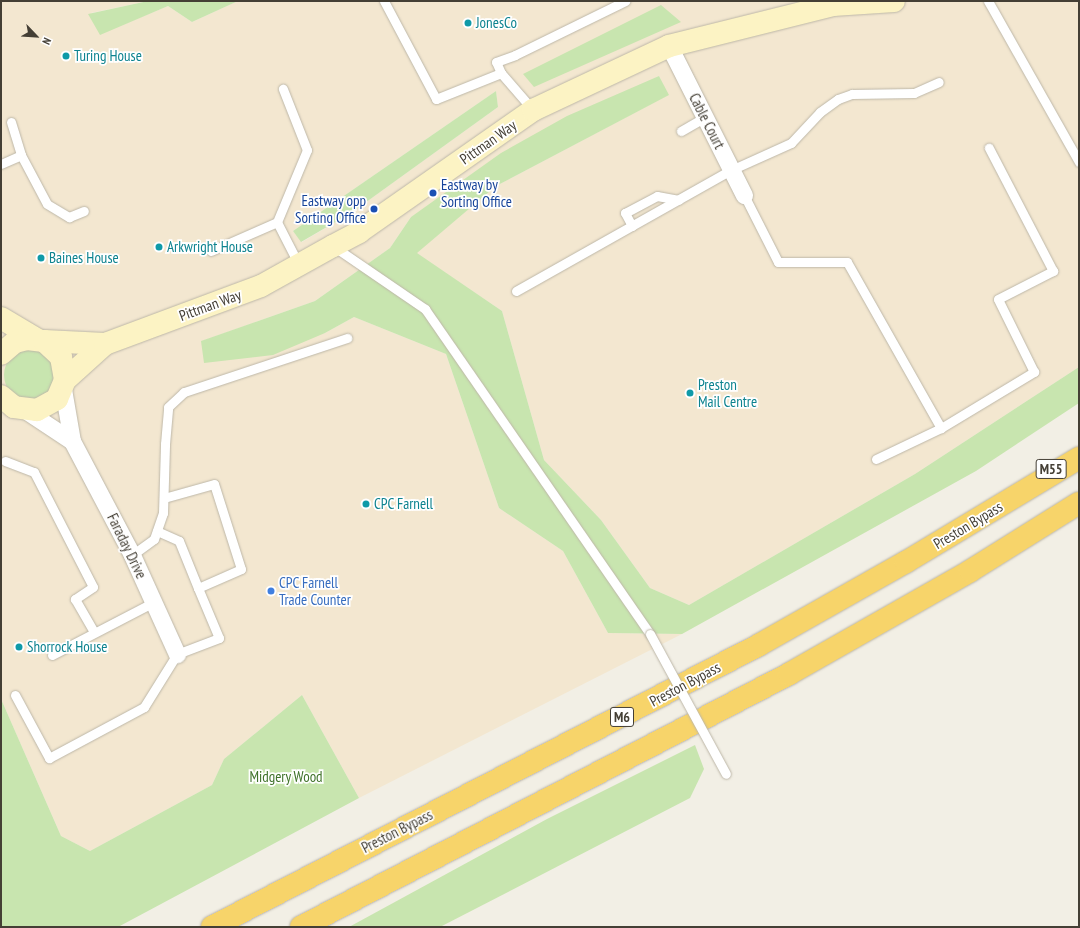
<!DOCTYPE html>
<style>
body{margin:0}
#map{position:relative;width:1080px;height:928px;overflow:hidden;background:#f2efe5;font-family:"PT Sans Narrow",sans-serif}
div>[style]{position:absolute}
.commercial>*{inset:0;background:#f3e7d0}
.green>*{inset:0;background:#c8e5af}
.round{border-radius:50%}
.roads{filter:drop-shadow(0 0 1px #bdb7a8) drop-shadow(0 0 1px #bdb7a8)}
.lane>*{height:9px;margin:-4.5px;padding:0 4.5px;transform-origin:4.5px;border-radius:4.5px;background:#fff}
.street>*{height:17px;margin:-8.5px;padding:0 8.5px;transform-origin:8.5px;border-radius:8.5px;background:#fff}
.secondary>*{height:22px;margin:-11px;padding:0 11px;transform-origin:11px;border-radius:11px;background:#fcf3c4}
.highway>*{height:22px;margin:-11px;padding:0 11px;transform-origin:11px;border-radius:11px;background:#f7d46a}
.bridges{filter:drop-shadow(0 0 1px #bdb7a8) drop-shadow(0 0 1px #bdb7a8)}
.lane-bridge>*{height:9px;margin:-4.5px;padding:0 4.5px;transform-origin:4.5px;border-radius:4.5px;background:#fff}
.dots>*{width:11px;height:11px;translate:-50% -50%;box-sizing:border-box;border:2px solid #fff;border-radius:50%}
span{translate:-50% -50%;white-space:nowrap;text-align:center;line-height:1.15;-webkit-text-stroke:3.5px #fff;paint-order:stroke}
.shield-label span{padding:1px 3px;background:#fff;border:1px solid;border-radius:3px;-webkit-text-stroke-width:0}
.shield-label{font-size:14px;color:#443f35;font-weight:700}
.culture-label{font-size:15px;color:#0d838f}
.left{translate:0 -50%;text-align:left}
.street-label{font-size:15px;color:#443f35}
.transit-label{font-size:15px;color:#164399}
.right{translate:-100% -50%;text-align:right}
.shop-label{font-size:15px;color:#366cbe}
.park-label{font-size:15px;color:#40732b}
.frame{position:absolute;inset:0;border:2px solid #443f35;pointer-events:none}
.north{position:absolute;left:16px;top:16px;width:40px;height:40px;-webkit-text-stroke:3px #fff;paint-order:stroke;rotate:115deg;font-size:11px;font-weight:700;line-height:16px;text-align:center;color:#443f35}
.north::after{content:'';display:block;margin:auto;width:14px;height:18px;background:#443f35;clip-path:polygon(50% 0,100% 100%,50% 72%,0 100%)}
</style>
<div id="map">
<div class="commercial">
<i style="clip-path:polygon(evenodd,1px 1px,148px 1px,91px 13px,105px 32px,168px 6px,192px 22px,238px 1px,1079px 1px,1079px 367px,915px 474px,689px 605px,650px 588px,601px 520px,544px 460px,502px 311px,416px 253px,496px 186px,668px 95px,659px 76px,411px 217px,390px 248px,315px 301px,202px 341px,325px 333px,354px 317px,446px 354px,499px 508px,563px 551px,608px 633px,682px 634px,359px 798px,302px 695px,224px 759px,212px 785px,90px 851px,61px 836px,1px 699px,1px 1px,496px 91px,498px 107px,351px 213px,302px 242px,293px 231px,496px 91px)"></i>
</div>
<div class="green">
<i style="clip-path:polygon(148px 1px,238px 1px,192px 22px,168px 6px,100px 35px,88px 14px)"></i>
<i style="clip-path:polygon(661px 5px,681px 22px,534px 87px,523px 74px)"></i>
<i style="clip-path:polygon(659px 76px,669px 95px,496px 186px,417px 253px,502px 311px,544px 460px,601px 520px,650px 588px,689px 605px,915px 474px,1079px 367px,1079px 403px,976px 471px,682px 634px,608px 633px,563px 551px,499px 508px,446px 354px,354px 317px,325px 333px,273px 355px,204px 363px,201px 341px,315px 301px,390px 248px,411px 217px,501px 153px,567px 116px)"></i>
<i style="clip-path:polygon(496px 91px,498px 107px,351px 213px,301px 242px,293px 231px)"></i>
<i class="round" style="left:4px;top:349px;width:52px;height:52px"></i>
<i style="clip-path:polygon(302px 695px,359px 798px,118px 927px,1px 927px,1px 699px,61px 836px,90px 851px,212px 785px,224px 759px)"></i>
<i style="clip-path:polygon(695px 745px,704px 769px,690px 798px,440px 927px,349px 927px,547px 819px)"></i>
</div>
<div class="roads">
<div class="lane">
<i style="left:384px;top:1px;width:111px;rotate:62deg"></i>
<i style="left:436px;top:99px;width:70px;rotate:-21.8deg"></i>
<i style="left:988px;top:1px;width:185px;rotate:60.5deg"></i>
<i style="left:533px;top:110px;width:49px;rotate:-130.9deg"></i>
<i style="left:501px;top:73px;width:12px;rotate:-114deg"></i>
<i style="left:496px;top:62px;width:20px;rotate:-20deg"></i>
<i style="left:515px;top:55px;width:123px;rotate:-26.1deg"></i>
<i style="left:11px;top:122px;width:34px;rotate:73deg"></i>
<i style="left:681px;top:131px;width:28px;rotate:-30deg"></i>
<i style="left:1px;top:164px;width:22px;rotate:-24deg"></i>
<i style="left:21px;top:155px;width:55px;rotate:62deg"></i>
<i style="left:47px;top:204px;width:26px;rotate:31deg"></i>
<i style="left:69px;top:217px;width:16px;rotate:-22deg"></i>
<i style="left:744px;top:195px;width:75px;rotate:63.1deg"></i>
<i style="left:778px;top:262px;width:69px"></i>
<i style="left:847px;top:262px;width:191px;rotate:60.5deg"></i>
<i style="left:941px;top:428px;width:109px;rotate:-31.1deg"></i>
<i style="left:1034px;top:372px;width:81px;rotate:-116.3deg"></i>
<i style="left:998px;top:299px;width:62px;rotate:-27deg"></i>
<i style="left:1053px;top:271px;width:139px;rotate:-117.5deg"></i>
<i style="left:277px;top:222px;width:78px;rotate:-67.4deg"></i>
<i style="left:307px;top:150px;width:66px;rotate:-111.5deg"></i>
<i style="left:632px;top:226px;width:15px;rotate:-118deg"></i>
<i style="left:625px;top:213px;width:36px;rotate:-28deg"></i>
<i style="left:657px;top:196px;width:22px;rotate:10deg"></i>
<i style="left:333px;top:246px;width:112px;rotate:34.4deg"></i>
<i style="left:425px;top:309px;width:395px;rotate:55.3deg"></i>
<i style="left:211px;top:251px;width:72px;rotate:-23.7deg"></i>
<i style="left:277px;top:222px;width:48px;rotate:62.9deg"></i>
<i style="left:516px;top:291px;width:247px;rotate:-29.4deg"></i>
<i style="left:731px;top:170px;width:66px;rotate:-24.2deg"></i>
<i style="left:791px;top:143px;width:42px;rotate:-46.9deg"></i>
<i style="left:820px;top:112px;width:22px;rotate:-36deg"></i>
<i style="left:838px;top:99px;width:15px;rotate:-20deg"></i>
<i style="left:852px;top:94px;width:62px;rotate:-0.9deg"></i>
<i style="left:914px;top:93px;width:27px;rotate:-24deg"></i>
<i style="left:876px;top:459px;width:72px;rotate:-25.5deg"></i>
<i style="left:5px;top:461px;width:31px;rotate:21deg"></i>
<i style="left:34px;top:472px;width:129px;rotate:62.8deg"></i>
<i style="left:93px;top:587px;width:22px;rotate:146deg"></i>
<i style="left:75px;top:599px;width:38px;rotate:60deg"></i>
<i style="left:157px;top:531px;width:24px;rotate:24deg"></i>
<i style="left:179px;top:541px;width:51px;rotate:68deg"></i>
<i style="left:198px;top:588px;width:47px;rotate:-23.8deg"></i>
<i style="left:241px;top:569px;width:89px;rotate:-107.6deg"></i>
<i style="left:214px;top:484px;width:52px;rotate:164.4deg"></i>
<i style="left:132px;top:555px;width:27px;rotate:-36deg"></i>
<i style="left:154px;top:539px;width:28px;rotate:-71deg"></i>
<i style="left:163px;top:513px;width:69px;rotate:-88.3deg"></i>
<i style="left:165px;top:444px;width:37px;rotate:-85deg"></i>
<i style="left:168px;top:407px;width:22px;rotate:-43deg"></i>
<i style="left:184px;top:392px;width:172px;rotate:-18.3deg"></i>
<i style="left:52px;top:655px;width:115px;rotate:-27.5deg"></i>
<i style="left:15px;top:695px;width:72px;rotate:61.6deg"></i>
<i style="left:49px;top:758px;width:108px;rotate:-28.2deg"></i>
<i style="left:144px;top:707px;width:62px;rotate:-58.1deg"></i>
<i style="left:177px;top:654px;width:45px;rotate:-20.9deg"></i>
<i style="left:219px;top:638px;width:54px;rotate:-112.8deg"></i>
</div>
<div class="street">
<i style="left:669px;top:46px;width:167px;rotate:63.3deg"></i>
<i style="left:63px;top:389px;width:53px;rotate:80.2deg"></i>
<i style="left:72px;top:441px;width:129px;rotate:62.2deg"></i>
<i style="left:132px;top:555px;width:109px;rotate:65.6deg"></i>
<i style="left:25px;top:410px;width:56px;rotate:33.4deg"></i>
</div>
<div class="secondary">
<i style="left:1px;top:318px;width:43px;rotate:30.7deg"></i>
<i style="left:44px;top:341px;width:61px;rotate:2.8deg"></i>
<i style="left:1px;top:354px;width:18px;rotate:-41deg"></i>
<i style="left:15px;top:342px;width:12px;rotate:-14deg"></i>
<i style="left:27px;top:339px;width:17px;rotate:7deg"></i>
<i style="left:44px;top:341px;width:23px;rotate:43deg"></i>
<i style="left:61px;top:357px;width:23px;rotate:80deg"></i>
<i style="left:65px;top:380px;width:21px;rotate:113deg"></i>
<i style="left:57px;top:399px;width:23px;rotate:151deg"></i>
<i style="left:37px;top:410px;width:23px;rotate:-173deg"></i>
<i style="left:14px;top:407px;width:17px;rotate:-140deg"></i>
<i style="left:65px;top:380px;width:54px;rotate:-42deg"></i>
<i style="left:105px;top:344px;width:166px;rotate:-20.4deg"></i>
<i style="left:261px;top:286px;width:82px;rotate:-29.1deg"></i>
<i style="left:333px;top:246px;width:30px;rotate:-28deg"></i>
<i style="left:359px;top:232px;width:213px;rotate:-35deg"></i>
<i style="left:533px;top:110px;width:150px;rotate:-25.2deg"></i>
<i style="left:669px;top:46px;width:169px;rotate:-14deg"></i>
<i style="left:833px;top:5px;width:61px;rotate:-3.8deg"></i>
</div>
<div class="highway">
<i style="left:212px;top:927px;width:615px;rotate:-27.27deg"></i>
<i style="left:759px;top:645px;width:169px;rotate:-29.5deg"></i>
<i style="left:906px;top:562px;width:202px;rotate:-31deg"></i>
<i style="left:301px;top:927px;width:550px;rotate:-27.4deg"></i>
<i style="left:789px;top:674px;width:208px;rotate:-29.6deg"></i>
<i style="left:970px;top:571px;width:128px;rotate:-32deg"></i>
</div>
</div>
<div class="bridges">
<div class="lane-bridge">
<i style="left:650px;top:634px;width:159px;rotate:61.5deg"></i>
</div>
</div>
<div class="dots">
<i style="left:468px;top:23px;background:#0f9aa8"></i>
<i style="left:66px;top:56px;background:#0f9aa8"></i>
<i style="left:433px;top:193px;background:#1a4fb4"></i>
<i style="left:374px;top:209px;background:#1a4fb4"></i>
<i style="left:159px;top:247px;background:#0f9aa8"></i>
<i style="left:41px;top:258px;background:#0f9aa8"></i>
<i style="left:690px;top:393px;background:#0f9aa8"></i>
<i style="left:366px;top:504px;background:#0f9aa8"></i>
<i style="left:271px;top:591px;background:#3f7fe0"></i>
<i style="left:19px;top:647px;background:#0f9aa8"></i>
</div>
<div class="shield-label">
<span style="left:1051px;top:469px">M55</span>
<span style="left:622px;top:717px">M6</span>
</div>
<div class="culture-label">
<span class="left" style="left:476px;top:23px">JonesCo</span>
<span class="left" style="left:74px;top:56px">Turing House</span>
<span class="left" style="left:167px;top:247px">Arkwright House</span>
<span class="left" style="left:49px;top:258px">Baines House</span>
<span class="left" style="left:698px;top:393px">Preston<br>Mail Centre</span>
<span class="left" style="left:374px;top:504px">CPC Farnell</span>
<span class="left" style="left:27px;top:647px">Shorrock House</span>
</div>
<div class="street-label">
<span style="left:707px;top:121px;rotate:63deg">Cable Court</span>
<span style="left:488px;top:142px;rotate:-35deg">Pittman Way</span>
<span style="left:210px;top:305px;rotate:-20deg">Pittman Way</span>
<span style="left:968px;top:525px;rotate:-31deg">Preston Bypass</span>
<span style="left:127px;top:546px;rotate:64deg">Faraday Drive</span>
<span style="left:685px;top:684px;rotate:-28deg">Preston Bypass</span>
<span style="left:397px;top:831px;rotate:-27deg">Preston Bypass</span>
</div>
<div class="transit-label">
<span class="left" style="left:441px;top:193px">Eastway by<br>Sorting Office</span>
<span class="right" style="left:366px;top:209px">Eastway opp<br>Sorting Office</span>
</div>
<div class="shop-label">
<span class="left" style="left:279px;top:591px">CPC Farnell<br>Trade Counter</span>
</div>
<div class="park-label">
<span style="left:286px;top:777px">Midgery Wood</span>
</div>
<div class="frame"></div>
<div class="north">N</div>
</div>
